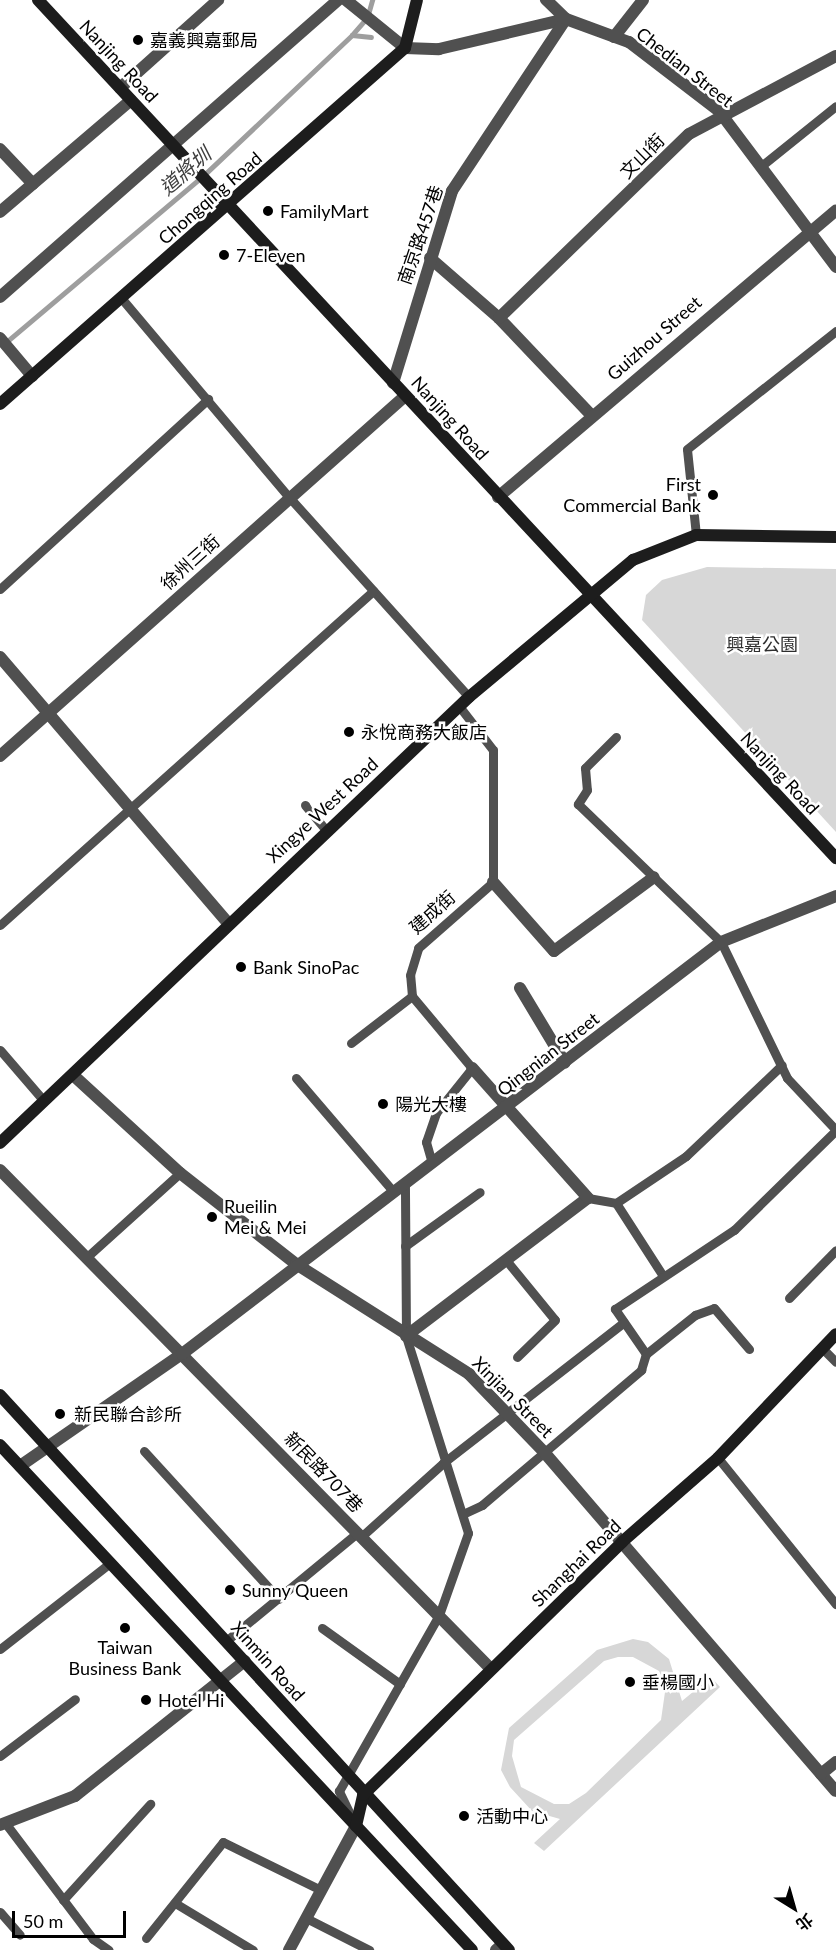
<!DOCTYPE html>
<meta charset="utf-8">
<style>
body{margin:0}
#map{position:relative;width:836px;height:1950px;overflow:hidden;background:#fff;font-family:Lato,"Noto Sans TC",sans-serif}
div>[style]{position:absolute}
.green>*{inset:0;background:#d7d7d7}
.stream>*{height:4.5px;margin:-2.25px;padding:0 2.25px;transform-origin:2.25px;border-radius:2.25px;background:#9e9e9e}
.lane>*{height:9px;margin:-4.5px;padding:0 4.5px;transform-origin:4.5px;border-radius:4.5px;background:#505050}
.street>*{height:12px;margin:-6px;padding:0 6px;transform-origin:6px;border-radius:6px;background:#505050}
.secondary>*{height:12px;margin:-6px;padding:0 6px;transform-origin:6px;border-radius:6px;background:#1d1d1d}
.dots>*{width:16px;height:16px;translate:-50% -50%;box-sizing:border-box;border:3px solid #fff;border-radius:50%}
span{translate:-50% -50%;white-space:nowrap;text-align:center;line-height:1.15;-webkit-text-stroke:5px #fff;paint-order:stroke}
.poi-label{font-size:18px;color:#000}
.left{translate:0 -50%;text-align:left}
.right{translate:-100% -50%;text-align:right}
.street-label{font-size:18px;color:#000}
.park-label{font-size:18px;color:#2e2e2e}
.water-label{font-size:20px;color:#3f3f3f;font-style:italic}
.north{position:absolute;left:764px;top:1878px;width:60px;height:60px;-webkit-text-stroke:4px #fff;paint-order:stroke;rotate:143deg;font-size:16px;font-weight:700;line-height:24px;text-align:center;color:#000}
.north::after{content:'';display:block;margin:auto;width:21px;height:27px;background:#000;clip-path:polygon(50% 0,100% 100%,50% 72%,0 100%)}
.scale{position:absolute;left:12px;top:1911px;width:114px;height:27px;box-sizing:border-box;border:3px solid #000;border-top:0;padding-left:8px;font-size:18px;line-height:21px;white-space:nowrap;color:#000;-webkit-text-stroke:4px #fff;paint-order:stroke}
</style>
<div id="map">
<div class="green">
<i style="clip-path:polygon(707px 567px,836px 569px,836px 832px,642px 620px,646px 595px,662px 580px)"></i>
<i style="clip-path:polygon(evenodd,633px 1639px,648px 1642px,669px 1659px,682px 1701px,711px 1677px,720px 1687px,544px 1851px,534px 1843px,560px 1819px,532px 1811px,510px 1787px,501px 1770px,509px 1728px,597px 1650px,633px 1639px,618px 1657px,633px 1657px,659px 1671px,666px 1685px,661px 1720px,586px 1793px,569px 1804px,554px 1804px,521px 1787px,512px 1756px,514px 1740px,604px 1661px,618px 1657px)"></i>
</div>
<div class="stream">
<i style="left:352px;top:35px;width:19px;rotate:6deg"></i>
<i style="left:4px;top:344px;width:260px;rotate:-40.2deg"></i>
<i style="left:203px;top:176px;width:205px;rotate:-43.4deg"></i>
<i style="left:352px;top:35px;width:23px;rotate:-49deg"></i>
<i style="left:367px;top:18px;width:19px;rotate:-74deg"></i>
</div>
<div class="lane">
<i style="left:760px;top:167px;width:97px;rotate:-38.8deg"></i>
<i style="left:122px;top:299px;width:259px;rotate:49.9deg"></i>
<i style="left:289px;top:497px;width:269px;rotate:48deg"></i>
<i style="left:696px;top:535px;width:86px;rotate:-96deg"></i>
<i style="left:687px;top:449px;width:190px;rotate:-38.4deg"></i>
<i style="left:0;top:589px;width:282px;rotate:-42.4deg"></i>
<i style="left:616px;top:737px;width:44px;rotate:135deg"></i>
<i style="left:585px;top:768px;width:22px;rotate:85deg"></i>
<i style="left:587px;top:790px;width:17px;rotate:123deg"></i>
<i style="left:578px;top:804px;width:199px;rotate:44deg"></i>
<i style="left:721px;top:942px;width:151px;rotate:64.1deg"></i>
<i style="left:787px;top:1078px;width:71px;rotate:46.7deg"></i>
<i style="left:305px;top:805px;width:33px;rotate:50deg"></i>
<i style="left:0;top:925px;width:501px;rotate:-41.84deg"></i>
<i style="left:351px;top:1043px;width:77px;rotate:-37.6deg"></i>
<i style="left:0;top:1050px;width:67px;rotate:49.2deg"></i>
<i style="left:296px;top:1078px;width:149px;rotate:49.4deg"></i>
<i style="left:432px;top:1163px;width:22px;rotate:-106deg"></i>
<i style="left:426px;top:1142px;width:31px;rotate:-71deg"></i>
<i style="left:436px;top:1113px;width:58px;rotate:-51.3deg"></i>
<i style="left:472px;top:1068px;width:94px;rotate:-129.8deg"></i>
<i style="left:412px;top:996px;width:21px;rotate:-95deg"></i>
<i style="left:410px;top:975px;width:28px;rotate:-73deg"></i>
<i style="left:418px;top:948px;width:100px;rotate:-41.3deg"></i>
<i style="left:493px;top:882px;width:132px;rotate:-90deg"></i>
<i style="left:493px;top:750px;width:56px;rotate:-127.7deg"></i>
<i style="left:588px;top:1198px;width:28px;rotate:10deg"></i>
<i style="left:616px;top:1203px;width:87px;rotate:57.2deg"></i>
<i style="left:616px;top:1203px;width:84px;rotate:-33.9deg"></i>
<i style="left:686px;top:1156px;width:132px;rotate:-43.5deg"></i>
<i style="left:405px;top:1246px;width:92px;rotate:-35.8deg"></i>
<i style="left:88px;top:1256px;width:124px;rotate:-42.1deg"></i>
<i style="left:506px;top:1260px;width:77px;rotate:50.8deg"></i>
<i style="left:555px;top:1320px;width:53px;rotate:135.8deg"></i>
<i style="left:789px;top:1298px;width:67px;rotate:-45.6deg"></i>
<i style="left:823px;top:1349px;width:18px;rotate:45deg"></i>
<i style="left:646px;top:1354px;width:55px;rotate:-124.6deg"></i>
<i style="left:615px;top:1309px;width:143px;rotate:-33.6deg"></i>
<i style="left:734px;top:1230px;width:143px;rotate:-44.4deg"></i>
<i style="left:144px;top:1451px;width:200px;rotate:47.6deg"></i>
<i style="left:718px;top:1458px;width:188px;rotate:51.1deg"></i>
<i style="left:465px;top:1513px;width:19px;rotate:-25deg"></i>
<i style="left:482px;top:1505px;width:209px;rotate:-40.3deg"></i>
<i style="left:641px;top:1370px;width:17px;rotate:-73deg"></i>
<i style="left:646px;top:1354px;width:63px;rotate:-38.5deg"></i>
<i style="left:695px;top:1315px;width:20px;rotate:-20deg"></i>
<i style="left:714px;top:1308px;width:54px;rotate:49.5deg"></i>
<i style="left:362px;top:1536px;width:109px;rotate:-42deg"></i>
<i style="left:443px;top:1463px;width:229px;rotate:-37.9deg"></i>
<i style="left:322px;top:1628px;width:96px;rotate:35.7deg"></i>
<i style="left:226px;top:1641px;width:171px;rotate:-39.5deg"></i>
<i style="left:0;top:1649px;width:140px;rotate:-38deg"></i>
<i style="left:0;top:1756px;width:94px;rotate:-37.2deg"></i>
<i style="left:351px;top:1816px;width:28px;rotate:-116deg"></i>
<i style="left:339px;top:1791px;width:202px;rotate:-60.4deg"></i>
<i style="left:439px;top:1615px;width:87px;rotate:-70.5deg"></i>
<i style="left:468px;top:1533px;width:207px;rotate:-107.5deg"></i>
<i style="left:406px;top:1336px;width:154px;rotate:-90.4deg"></i>
<i style="left:6px;top:1824px;width:144px;rotate:52.9deg"></i>
<i style="left:93px;top:1939px;width:19px;rotate:35deg"></i>
<i style="left:63px;top:1900px;width:130px;rotate:-47.8deg"></i>
<i style="left:175px;top:1903px;width:91px;rotate:31.1deg"></i>
<i style="left:0;top:1912px;width:30px;rotate:49deg"></i>
<i style="left:306px;top:1918px;width:71px;rotate:26.9deg"></i>
<i style="left:146px;top:1938px;width:123px;rotate:-51.3deg"></i>
<i style="left:223px;top:1842px;width:109px;rotate:26.1deg"></i>
</div>
<div class="street">
<i style="left:346px;top:0;width:76px;rotate:39.1deg"></i>
<i style="left:405px;top:48px;width:34px;rotate:2deg"></i>
<i style="left:439px;top:49px;width:130px;rotate:-13.3deg"></i>
<i style="left:566px;top:19px;width:67px;rotate:20.1deg"></i>
<i style="left:629px;top:42px;width:113px;rotate:37.5deg"></i>
<i style="left:719px;top:111px;width:195px;rotate:53.1deg"></i>
<i style="left:614px;top:37px;width:47px;rotate:-51.9deg"></i>
<i style="left:120px;top:88px;width:132px;rotate:-41.9deg"></i>
<i style="left:0;top:149px;width:48px;rotate:46.7deg"></i>
<i style="left:0;top:212px;width:172px;rotate:-40.5deg"></i>
<i style="left:430px;top:258px;width:91px;rotate:41deg"></i>
<i style="left:499px;top:318px;width:134px;rotate:46.5deg"></i>
<i style="left:0;top:297px;width:450px;rotate:-41.3deg"></i>
<i style="left:499px;top:318px;width:264px;rotate:-44.1deg"></i>
<i style="left:689px;top:134px;width:166px;rotate:-28deg"></i>
<i style="left:0;top:338px;width:50px;rotate:49.9deg"></i>
<i style="left:393px;top:383px;width:201px;rotate:-72.9deg"></i>
<i style="left:452px;top:191px;width:206px;rotate:-56.5deg"></i>
<i style="left:566px;top:19px;width:28px;rotate:-136deg"></i>
<i style="left:498px;top:497px;width:443px;rotate:-40.3deg"></i>
<i style="left:0;top:657px;width:349px;rotate:49.4deg"></i>
<i style="left:0;top:756px;width:542px;rotate:-41.63deg"></i>
<i style="left:493px;top:882px;width:92px;rotate:48.5deg"></i>
<i style="left:554px;top:951px;width:124px;rotate:-36.5deg"></i>
<i style="left:520px;top:988px;width:87px;rotate:59deg"></i>
<i style="left:73px;top:1075px;width:145px;rotate:42.5deg"></i>
<i style="left:180px;top:1173px;width:147px;rotate:38.1deg"></i>
<i style="left:296px;top:1264px;width:205px;rotate:32.4deg"></i>
<i style="left:469px;top:1374px;width:108px;rotate:46.1deg"></i>
<i style="left:544px;top:1452px;width:447px;rotate:49.3deg"></i>
<i style="left:0;top:1170px;width:700px;rotate:45.46deg"></i>
<i style="left:406px;top:1336px;width:228px;rotate:-37.2deg"></i>
<i style="left:588px;top:1198px;width:174px;rotate:-131.7deg"></i>
<i style="left:20px;top:1466px;width:197px;rotate:-34.7deg"></i>
<i style="left:182px;top:1354px;width:678px;rotate:-37.39deg"></i>
<i style="left:721px;top:942px;width:124px;rotate:-21.8deg"></i>
<i style="left:821px;top:1774px;width:19px;rotate:-39deg"></i>
<i style="left:0;top:1825px;width:80px;rotate:-21.1deg"></i>
<i style="left:75px;top:1796px;width:217px;rotate:-38.5deg"></i>
<i style="left:289px;top:1950px;width:141px;rotate:-61.6deg"></i>
<i style="left:496px;top:1950px;width:9px;rotate:-41deg"></i>
</div>
<div class="secondary">
<i style="left:38px;top:0;width:1172px;rotate:47.08deg"></i>
<i style="left:0;top:404px;width:539px;rotate:-41.32deg"></i>
<i style="left:405px;top:48px;width:49px;rotate:-76deg"></i>
<i style="left:0;top:1143px;width:647px;rotate:-43.56deg"></i>
<i style="left:469px;top:697px;width:214px;rotate:-39.9deg"></i>
<i style="left:633px;top:560px;width:68px;rotate:-21.6deg"></i>
<i style="left:696px;top:535px;width:140px;rotate:0.8deg"></i>
<i style="left:0;top:1395px;width:753px;rotate:47.48deg"></i>
<i style="left:0;top:1445px;width:691px;rotate:46.93deg"></i>
<i style="left:356px;top:1826px;width:32px;rotate:-77deg"></i>
<i style="left:363px;top:1795px;width:362px;rotate:-44.3deg"></i>
<i style="left:622px;top:1542px;width:128px;rotate:-41.2deg"></i>
<i style="left:718px;top:1458px;width:171px;rotate:-46.4deg"></i>
</div>
<div class="dots">
<i style="left:138px;top:40px;background:#000"></i>
<i style="left:268px;top:211px;background:#000"></i>
<i style="left:224px;top:255px;background:#000"></i>
<i style="left:713px;top:495px;background:#000"></i>
<i style="left:349px;top:732px;background:#000"></i>
<i style="left:241px;top:967px;background:#000"></i>
<i style="left:383px;top:1104px;background:#000"></i>
<i style="left:212px;top:1217px;background:#000"></i>
<i style="left:60px;top:1414px;background:#000"></i>
<i style="left:230px;top:1590px;background:#000"></i>
<i style="left:125px;top:1628px;background:#000"></i>
<i style="left:630px;top:1682px;background:#000"></i>
<i style="left:146px;top:1700px;background:#000"></i>
<i style="left:464px;top:1816px;background:#000"></i>
</div>
<div class="poi-label">
<span class="left" style="left:150px;top:40px">嘉義興嘉郵局</span>
<span class="left" style="left:280px;top:211px">FamilyMart</span>
<span class="left" style="left:236px;top:255px">7-Eleven</span>
<span class="right" style="left:701px;top:495px">First<br>Commercial Bank</span>
<span class="left" style="left:361px;top:732px">永悅商務大飯店</span>
<span class="left" style="left:253px;top:967px">Bank SinoPac</span>
<span class="left" style="left:395px;top:1104px">陽光大樓</span>
<span class="left" style="left:224px;top:1217px">Rueilin<br>Mei &amp; Mei</span>
<span class="left" style="left:74px;top:1414px">新民聯合診所</span>
<span class="left" style="left:242px;top:1590px">Sunny Queen</span>
<span style="left:125px;top:1658px">Taiwan<br>Business Bank</span>
<span class="left" style="left:642px;top:1682px">垂楊國小</span>
<span class="left" style="left:158px;top:1700px">Hotel Hi</span>
<span class="left" style="left:476px;top:1816px">活動中心</span>
</div>
<div class="street-label">
<span style="left:119px;top:61px;rotate:47deg">Nanjing Road</span>
<span style="left:685px;top:67px;rotate:38deg">Chedian Street</span>
<span style="left:642px;top:156px;rotate:-45deg">文山街</span>
<span style="left:210px;top:198px;rotate:-41deg">Chongqing Road</span>
<span style="left:420px;top:235px;rotate:-71deg">南京路457巷</span>
<span style="left:654px;top:338px;rotate:-41deg">Guizhou Street</span>
<span style="left:450px;top:418px;rotate:48deg">Nanjing Road</span>
<span style="left:190px;top:562px;rotate:-42deg">徐州三街</span>
<span style="left:780px;top:773px;rotate:47deg">Nanjing Road</span>
<span style="left:322px;top:810px;rotate:-43deg">Xingye West Road</span>
<span style="left:432px;top:912px;rotate:-42deg">建成街</span>
<span style="left:548px;top:1054px;rotate:-38deg">Qingnian Street</span>
<span style="left:513px;top:1397px;rotate:45deg">Xinjian Street</span>
<span style="left:324px;top:1472px;rotate:46deg">新民路707巷</span>
<span style="left:576px;top:1563px;rotate:-44deg">Shanghai Road</span>
<span style="left:268px;top:1661px;rotate:48deg">Xinmin Road</span>
</div>
<div class="park-label">
<span style="left:762px;top:644px">興嘉公園</span>
</div>
<div class="water-label">
<span style="left:185px;top:171px;rotate:-41deg">道將圳</span>
</div>
<div class="north">北</div>
<div class="scale">50 m</div>
</div>
